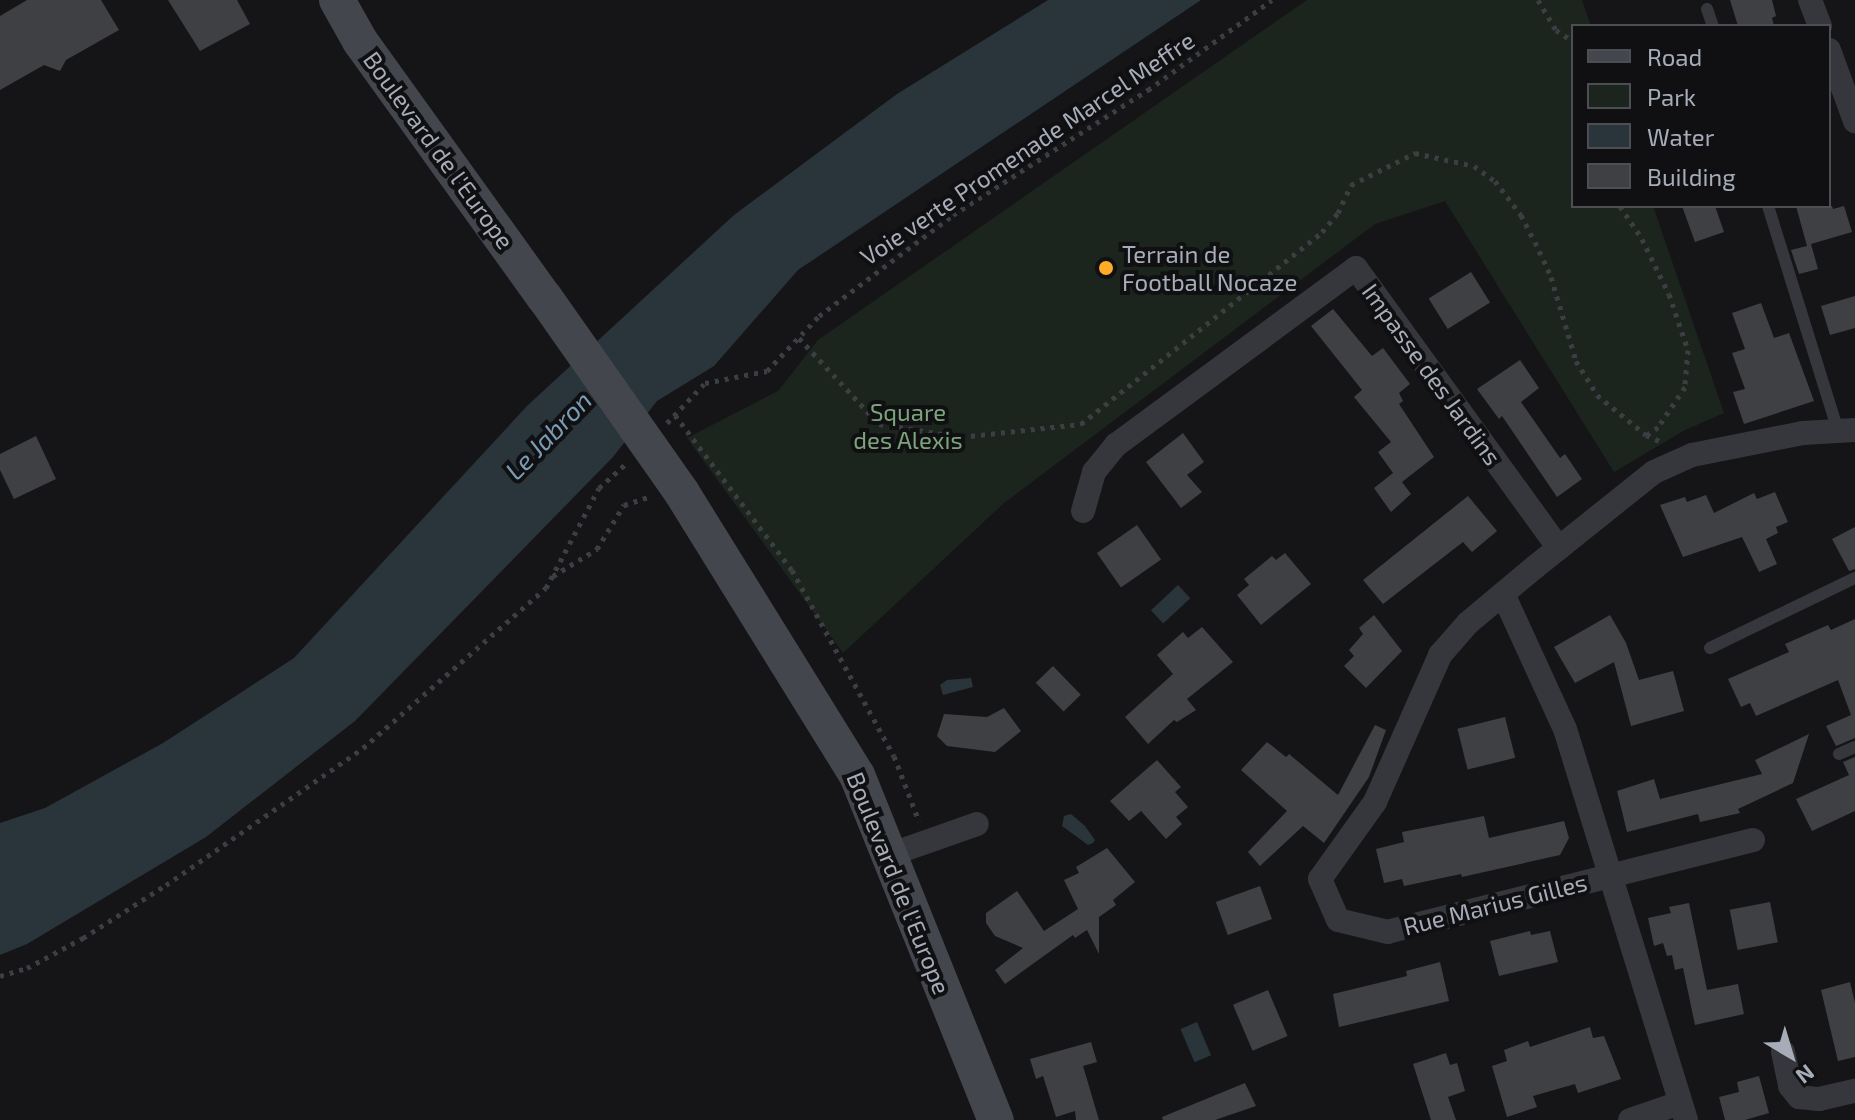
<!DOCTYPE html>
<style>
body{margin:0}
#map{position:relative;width:1855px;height:1120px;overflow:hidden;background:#151517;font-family:"Exo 2",sans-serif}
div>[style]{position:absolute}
.green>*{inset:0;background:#1c251d}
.water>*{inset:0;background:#2a343b;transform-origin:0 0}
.building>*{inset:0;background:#3f4044;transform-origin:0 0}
.path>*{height:5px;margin-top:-2.5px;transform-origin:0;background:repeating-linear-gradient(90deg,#3b3e43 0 4px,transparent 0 10px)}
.service>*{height:12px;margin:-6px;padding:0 6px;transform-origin:6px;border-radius:6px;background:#35373c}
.minor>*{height:24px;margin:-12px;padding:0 12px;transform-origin:12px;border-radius:12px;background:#35373c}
.secondary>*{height:36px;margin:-18px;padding:0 18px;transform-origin:18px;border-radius:18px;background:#43464c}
.secondary-bridge>*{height:36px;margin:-18px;padding:0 18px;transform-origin:18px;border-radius:18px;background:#43464c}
.dots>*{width:22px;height:22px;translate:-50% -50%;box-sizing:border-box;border:4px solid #101012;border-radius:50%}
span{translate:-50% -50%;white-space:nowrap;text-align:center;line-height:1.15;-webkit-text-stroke:8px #101012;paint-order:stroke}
.street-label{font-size:24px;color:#a6acb8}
.poi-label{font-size:24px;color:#a6acb8}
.left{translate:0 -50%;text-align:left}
.park-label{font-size:24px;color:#7ba47c}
.water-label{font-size:26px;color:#7a9cb5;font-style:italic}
.legend{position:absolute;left:1571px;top:24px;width:260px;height:184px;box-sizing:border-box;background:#101012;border:2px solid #4c4e54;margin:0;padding:10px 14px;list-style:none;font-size:24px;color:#a6acb8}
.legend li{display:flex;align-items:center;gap:16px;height:40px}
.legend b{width:40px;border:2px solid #4c4e54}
.north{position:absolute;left:1751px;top:1016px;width:80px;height:80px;-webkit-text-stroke:6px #101012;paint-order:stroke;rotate:142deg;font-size:22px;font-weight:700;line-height:32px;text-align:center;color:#a6acb8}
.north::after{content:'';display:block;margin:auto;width:28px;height:36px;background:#a6acb8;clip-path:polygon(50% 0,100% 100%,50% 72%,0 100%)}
</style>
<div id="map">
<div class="green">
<i style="clip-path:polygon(1307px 0,1582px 0,1591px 26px,1573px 26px,1573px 206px,1653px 206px,1724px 413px,1685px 430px,1614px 472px,1445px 201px,1375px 224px,1004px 503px,843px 653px,687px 438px,778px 391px,818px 340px)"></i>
</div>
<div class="water">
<i style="clip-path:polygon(1048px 0,1201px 0,798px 270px,714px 366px,657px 401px,613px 457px,355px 721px,206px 837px,27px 944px,0 955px,0 823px,45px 808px,163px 743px,294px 658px,527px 406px,734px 215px,897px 94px)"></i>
<i style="left:1178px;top:585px;width:18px;height:37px;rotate:47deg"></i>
<i style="clip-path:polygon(971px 678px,973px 687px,943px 695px,940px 685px,947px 680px)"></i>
<i style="clip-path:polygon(1071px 814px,1085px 826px,1095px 840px,1093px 843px,1088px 845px,1062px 826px,1064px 816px)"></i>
<i style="left:1197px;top:1022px;width:36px;height:18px;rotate:67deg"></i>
</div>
<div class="building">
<i style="clip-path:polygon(27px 0,101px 0,119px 30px,66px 60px,60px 71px,44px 65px,0 90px,0 16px)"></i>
<i style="clip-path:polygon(168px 0,237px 0,250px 24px,200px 51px)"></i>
<i style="clip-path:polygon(1730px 0,1772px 0,1776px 16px,1772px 18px,1774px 26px,1738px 26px)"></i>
<i style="clip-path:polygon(1682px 206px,1715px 206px,1724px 232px,1695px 242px)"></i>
<i style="clip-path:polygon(1796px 206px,1832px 206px,1833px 209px,1844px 206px,1852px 232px,1811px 244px,1818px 269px,1799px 274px,1791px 250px,1807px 246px)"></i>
<i style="left:1471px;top:272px;width:36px;height:50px;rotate:58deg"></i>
<i style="clip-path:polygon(1855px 296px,1855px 328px,1830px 335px,1821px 306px)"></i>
<i style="clip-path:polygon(1761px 303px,1774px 338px,1789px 333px,1814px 401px,1744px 424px,1733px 392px,1745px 389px,1732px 353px,1745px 349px,1732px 313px)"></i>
<i style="clip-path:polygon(1333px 309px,1372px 356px,1383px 348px,1410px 384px,1399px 393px,1403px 401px,1399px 404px,1434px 457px,1402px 482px,1411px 494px,1391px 512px,1374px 488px,1393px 473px,1378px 452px,1391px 442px,1354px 397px,1362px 390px,1311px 326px)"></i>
<i style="clip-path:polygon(1520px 360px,1539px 388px,1521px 402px,1560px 458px,1565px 454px,1582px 479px,1557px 497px,1502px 416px,1499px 419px,1477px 389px)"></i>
<i style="clip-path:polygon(1183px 433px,1204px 462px,1187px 475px,1202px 492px,1181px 508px,1146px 462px)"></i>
<i style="clip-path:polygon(36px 436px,56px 479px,14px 499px,0 470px,0 454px)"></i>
<i style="clip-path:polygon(1775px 492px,1788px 522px,1776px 527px,1778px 533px,1766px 539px,1777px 564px,1759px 572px,1742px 537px,1683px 557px,1660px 505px,1685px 497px,1687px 502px,1706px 495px,1714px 513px,1754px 493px,1757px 499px)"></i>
<i style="clip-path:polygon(1468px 496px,1497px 531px,1472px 552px,1463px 542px,1383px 604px,1363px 580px)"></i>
<i style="left:1137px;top:525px;width:42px;height:49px;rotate:55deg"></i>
<i style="clip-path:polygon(1855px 527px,1855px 569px,1849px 571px,1832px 539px)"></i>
<i style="clip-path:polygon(1285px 553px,1311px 584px,1261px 625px,1237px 595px,1249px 585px,1244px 579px,1272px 556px,1276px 560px)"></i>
<i style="clip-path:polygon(1374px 615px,1402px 651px,1366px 688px,1344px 666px,1354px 656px,1349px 650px,1363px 634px,1359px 628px)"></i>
<i style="clip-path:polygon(1610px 615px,1626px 643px,1639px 680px,1673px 671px,1684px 711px,1631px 726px,1614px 662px,1575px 683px,1554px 647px)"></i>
<i style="clip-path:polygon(1855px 619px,1855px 738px,1836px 746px,1826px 726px,1851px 715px,1838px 680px,1756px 716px,1750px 703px,1741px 707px,1728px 679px,1789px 652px,1785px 644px,1828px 625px,1831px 630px)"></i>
<i style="clip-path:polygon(1202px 627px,1233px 662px,1187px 699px,1196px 710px,1177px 722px,1174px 720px,1148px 744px,1125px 717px,1173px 674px,1157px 655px,1183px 632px,1188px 638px)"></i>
<i style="left:1053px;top:666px;width:40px;height:24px;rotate:46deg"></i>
<i style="clip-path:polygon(1004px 708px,1021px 731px,995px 752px,947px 746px,937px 736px,944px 714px,987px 717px)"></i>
<i style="left:1505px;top:717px;width:42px;height:49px;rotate:76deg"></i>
<i style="clip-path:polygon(1375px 725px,1386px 730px,1369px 777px,1324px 843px,1303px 826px,1260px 866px,1248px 852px,1287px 811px,1241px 770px,1267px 742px,1286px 757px,1289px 754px,1338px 795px)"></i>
<i style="clip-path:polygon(1809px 734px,1793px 783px,1738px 809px,1740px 813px,1700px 822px,1698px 814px,1627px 832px,1617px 791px,1654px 779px,1660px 799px,1762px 774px,1755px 760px)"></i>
<i style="clip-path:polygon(1855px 757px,1855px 811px,1812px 831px,1796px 799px,1849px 775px,1843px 762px)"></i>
<i style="clip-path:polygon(1157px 760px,1181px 787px,1175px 792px,1188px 807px,1176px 817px,1182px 824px,1166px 839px,1141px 811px,1129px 821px,1110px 801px)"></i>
<i style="clip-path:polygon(1484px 816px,1489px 838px,1564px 821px,1569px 838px,1560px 855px,1462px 877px,1461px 874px,1404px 886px,1402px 879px,1384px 883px,1376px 849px,1404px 842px,1402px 832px)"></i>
<i style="clip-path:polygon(1107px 848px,1135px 882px,1113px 900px,1116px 905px,1099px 917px,1099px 954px,1087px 930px,1075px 938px,1073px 935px,1005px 984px,995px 970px,1023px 948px,995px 936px,986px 923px,986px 913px,1017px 891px,1044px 931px,1078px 909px,1064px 880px,1079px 873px,1076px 867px)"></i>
<i style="left:1260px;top:886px;width:35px;height:47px;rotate:70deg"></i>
<i style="left:1770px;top:902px;width:41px;height:41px;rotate:79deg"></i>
<i style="clip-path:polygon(1689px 903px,1707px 990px,1738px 984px,1744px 1014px,1695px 1025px,1683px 968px,1675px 970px,1672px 955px,1667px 956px,1663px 943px,1654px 946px,1648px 918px,1671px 913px,1669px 907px)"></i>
<i style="clip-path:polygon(1530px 931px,1531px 935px,1550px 931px,1558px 962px,1499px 976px,1490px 941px)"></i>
<i style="clip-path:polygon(1440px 962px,1449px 1001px,1339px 1027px,1333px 994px,1407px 976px,1406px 971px)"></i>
<i style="clip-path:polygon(1850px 982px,1855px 1003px,1855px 1057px,1838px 1061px,1821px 990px)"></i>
<i style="left:1268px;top:990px;width:50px;height:38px;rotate:67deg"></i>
<i style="clip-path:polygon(1590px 1027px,1593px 1038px,1604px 1036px,1621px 1079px,1578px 1093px,1575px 1084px,1533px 1096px,1537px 1107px,1507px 1117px,1492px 1066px,1507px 1061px,1504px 1050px,1528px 1041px,1530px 1047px)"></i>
<i style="clip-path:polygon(1091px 1042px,1097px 1062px,1083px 1066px,1099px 1120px,1076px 1120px,1075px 1111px,1056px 1117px,1043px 1076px,1036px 1079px,1030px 1059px)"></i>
<i style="clip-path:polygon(1446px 1053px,1450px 1065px,1457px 1063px,1465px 1091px,1448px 1097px,1456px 1120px,1431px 1120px,1413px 1064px)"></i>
<i style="clip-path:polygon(1759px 1076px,1769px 1113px,1745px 1120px,1725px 1120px,1719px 1097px,1739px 1092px,1737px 1082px)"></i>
<i style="clip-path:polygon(1245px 1083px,1256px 1106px,1215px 1120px,1163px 1120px,1162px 1117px)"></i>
</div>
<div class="path">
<i style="left:1538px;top:0;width:35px;rotate:59deg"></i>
<i style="left:1556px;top:30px;width:20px;rotate:33deg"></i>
<i style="left:1620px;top:206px;width:40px;rotate:56deg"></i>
<i style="left:1642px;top:239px;width:61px;rotate:63.9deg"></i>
<i style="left:1669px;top:294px;width:59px;rotate:71.3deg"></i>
<i style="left:1688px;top:350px;width:37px;rotate:95deg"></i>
<i style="left:1685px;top:387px;width:48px;rotate:124deg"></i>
<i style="left:1658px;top:427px;width:14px;rotate:144deg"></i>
<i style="left:799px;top:338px;width:117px;rotate:47.1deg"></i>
<i style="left:879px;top:424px;width:83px;rotate:9deg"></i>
<i style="left:961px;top:437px;width:121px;rotate:-6.2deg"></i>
<i style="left:1081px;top:424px;width:308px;rotate:-38.5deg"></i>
<i style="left:1322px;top:232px;width:25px;rotate:-50deg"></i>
<i style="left:1338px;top:213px;width:31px;rotate:-65deg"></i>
<i style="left:1351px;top:185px;width:72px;rotate:-26.6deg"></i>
<i style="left:1415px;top:153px;width:60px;rotate:12.4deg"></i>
<i style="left:1474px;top:166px;width:26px;rotate:36deg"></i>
<i style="left:1495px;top:181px;width:43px;rotate:52.6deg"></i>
<i style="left:1521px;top:215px;width:30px;rotate:63deg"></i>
<i style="left:1535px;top:242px;width:38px;rotate:65deg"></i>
<i style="left:1551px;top:277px;width:88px;rotate:73.4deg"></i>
<i style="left:1576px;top:361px;width:40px;rotate:58deg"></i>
<i style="left:1597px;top:395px;width:63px;rotate:39.2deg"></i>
<i style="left:1646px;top:435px;width:17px;rotate:24deg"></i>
<i style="left:675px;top:415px;width:194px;rotate:53deg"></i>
<i style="left:792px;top:570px;width:212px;rotate:61.3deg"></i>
<i style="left:894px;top:756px;width:70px;rotate:69deg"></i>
<i style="left:667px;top:423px;width:55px;rotate:-46.5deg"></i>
<i style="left:705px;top:383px;width:63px;rotate:-11deg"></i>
<i style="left:767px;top:371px;width:76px;rotate:-46.6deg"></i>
<i style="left:819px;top:316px;width:168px;rotate:-37deg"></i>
<i style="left:953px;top:215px;width:232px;rotate:-32.7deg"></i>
<i style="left:1148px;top:90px;width:153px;rotate:-36deg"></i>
<i style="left:553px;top:576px;width:52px;rotate:-31.5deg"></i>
<i style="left:597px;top:549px;width:52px;rotate:-58.5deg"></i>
<i style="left:624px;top:505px;width:26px;rotate:-18deg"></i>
<i style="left:0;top:976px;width:28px;rotate:-17deg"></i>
<i style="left:27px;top:968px;width:64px;rotate:-28.2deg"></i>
<i style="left:83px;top:938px;width:98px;rotate:-32.6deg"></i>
<i style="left:166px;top:885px;width:240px;rotate:-34.8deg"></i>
<i style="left:363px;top:748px;width:243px;rotate:-41.2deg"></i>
<i style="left:546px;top:588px;width:113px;rotate:-62.1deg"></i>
<i style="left:599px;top:488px;width:36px;rotate:-42deg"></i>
</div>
<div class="service">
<i style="left:1707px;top:9px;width:18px;rotate:71deg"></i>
<i style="left:1768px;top:206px;width:236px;rotate:72.7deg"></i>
<i style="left:1710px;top:648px;width:161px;rotate:-25.8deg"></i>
<i style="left:1839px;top:754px;width:17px;rotate:-24deg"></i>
</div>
<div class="minor">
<i style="left:1810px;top:0;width:28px;rotate:69deg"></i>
<i style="left:1829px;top:50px;width:76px;rotate:69.9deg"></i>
<i style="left:1083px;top:511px;width:41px;rotate:-74.2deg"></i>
<i style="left:1094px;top:472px;width:35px;rotate:-51deg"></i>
<i style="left:1116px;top:445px;width:298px;rotate:-36.4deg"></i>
<i style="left:1356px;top:268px;width:346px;rotate:54.1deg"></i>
<i style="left:1504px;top:596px;width:146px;rotate:65.4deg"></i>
<i style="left:1565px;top:729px;width:409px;rotate:72.8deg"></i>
<i style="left:1753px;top:840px;width:376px;rotate:165.9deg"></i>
<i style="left:1388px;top:932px;width:51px;rotate:-166.5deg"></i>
<i style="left:1338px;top:920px;width:45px;rotate:-113.7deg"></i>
<i style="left:1320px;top:879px;width:95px;rotate:-54.5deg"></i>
<i style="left:1375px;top:802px;width:161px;rotate:-66.1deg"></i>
<i style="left:1440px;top:655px;width:43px;rotate:-48.8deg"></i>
<i style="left:1468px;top:623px;width:87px;rotate:-39.9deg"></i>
<i style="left:1535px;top:567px;width:152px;rotate:-38.6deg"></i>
<i style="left:1654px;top:472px;width:42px;rotate:-24.1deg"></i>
<i style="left:1692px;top:455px;width:113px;rotate:-11.2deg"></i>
<i style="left:1803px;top:433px;width:52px;rotate:-3.3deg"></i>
<i style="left:889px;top:855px;width:93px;rotate:-19.4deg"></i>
<i style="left:1783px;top:1052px;width:35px;rotate:78deg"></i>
<i style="left:1790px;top:1086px;width:14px;rotate:51deg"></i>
<i style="left:1799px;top:1097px;width:20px;rotate:6deg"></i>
<i style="left:1819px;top:1099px;width:37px;rotate:-13deg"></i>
<i style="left:1630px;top:1120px;width:53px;rotate:-18.8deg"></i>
</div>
<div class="secondary">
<i style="left:337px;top:0;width:47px;rotate:60.7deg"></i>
<i style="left:360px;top:41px;width:317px;rotate:54.3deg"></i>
<i style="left:682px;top:493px;width:332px;rotate:58.2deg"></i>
<i style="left:857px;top:775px;width:372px;rotate:68.1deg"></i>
</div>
<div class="secondary-bridge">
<i style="left:545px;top:298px;width:238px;rotate:54.9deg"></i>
</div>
<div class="dots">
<i style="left:1106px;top:268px;background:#fcac27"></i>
</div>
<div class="street-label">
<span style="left:1027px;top:148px;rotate:-34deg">Voie verte Promenade Marcel Meffre</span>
<span style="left:439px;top:150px;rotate:54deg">Boulevard de l'Europe</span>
<span style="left:1432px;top:374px;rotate:54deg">Impasse des Jardins</span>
<span style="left:899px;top:883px;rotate:68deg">Boulevard de l'Europe</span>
<span style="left:1495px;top:904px;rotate:-14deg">Rue Marius Gilles</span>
</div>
<div class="poi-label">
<span class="left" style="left:1122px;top:268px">Terrain de<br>Football Nocaze</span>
</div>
<div class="park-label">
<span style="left:908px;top:426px">Square<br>des Alexis</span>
</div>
<div class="water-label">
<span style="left:548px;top:435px;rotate:-46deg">Le Jabron</span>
</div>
<ul class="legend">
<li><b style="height:10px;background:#43464c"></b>Road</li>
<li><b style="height:22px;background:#1c251d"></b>Park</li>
<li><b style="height:22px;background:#2a343b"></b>Water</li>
<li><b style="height:22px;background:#3f4044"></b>Building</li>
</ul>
<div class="north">N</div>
</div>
